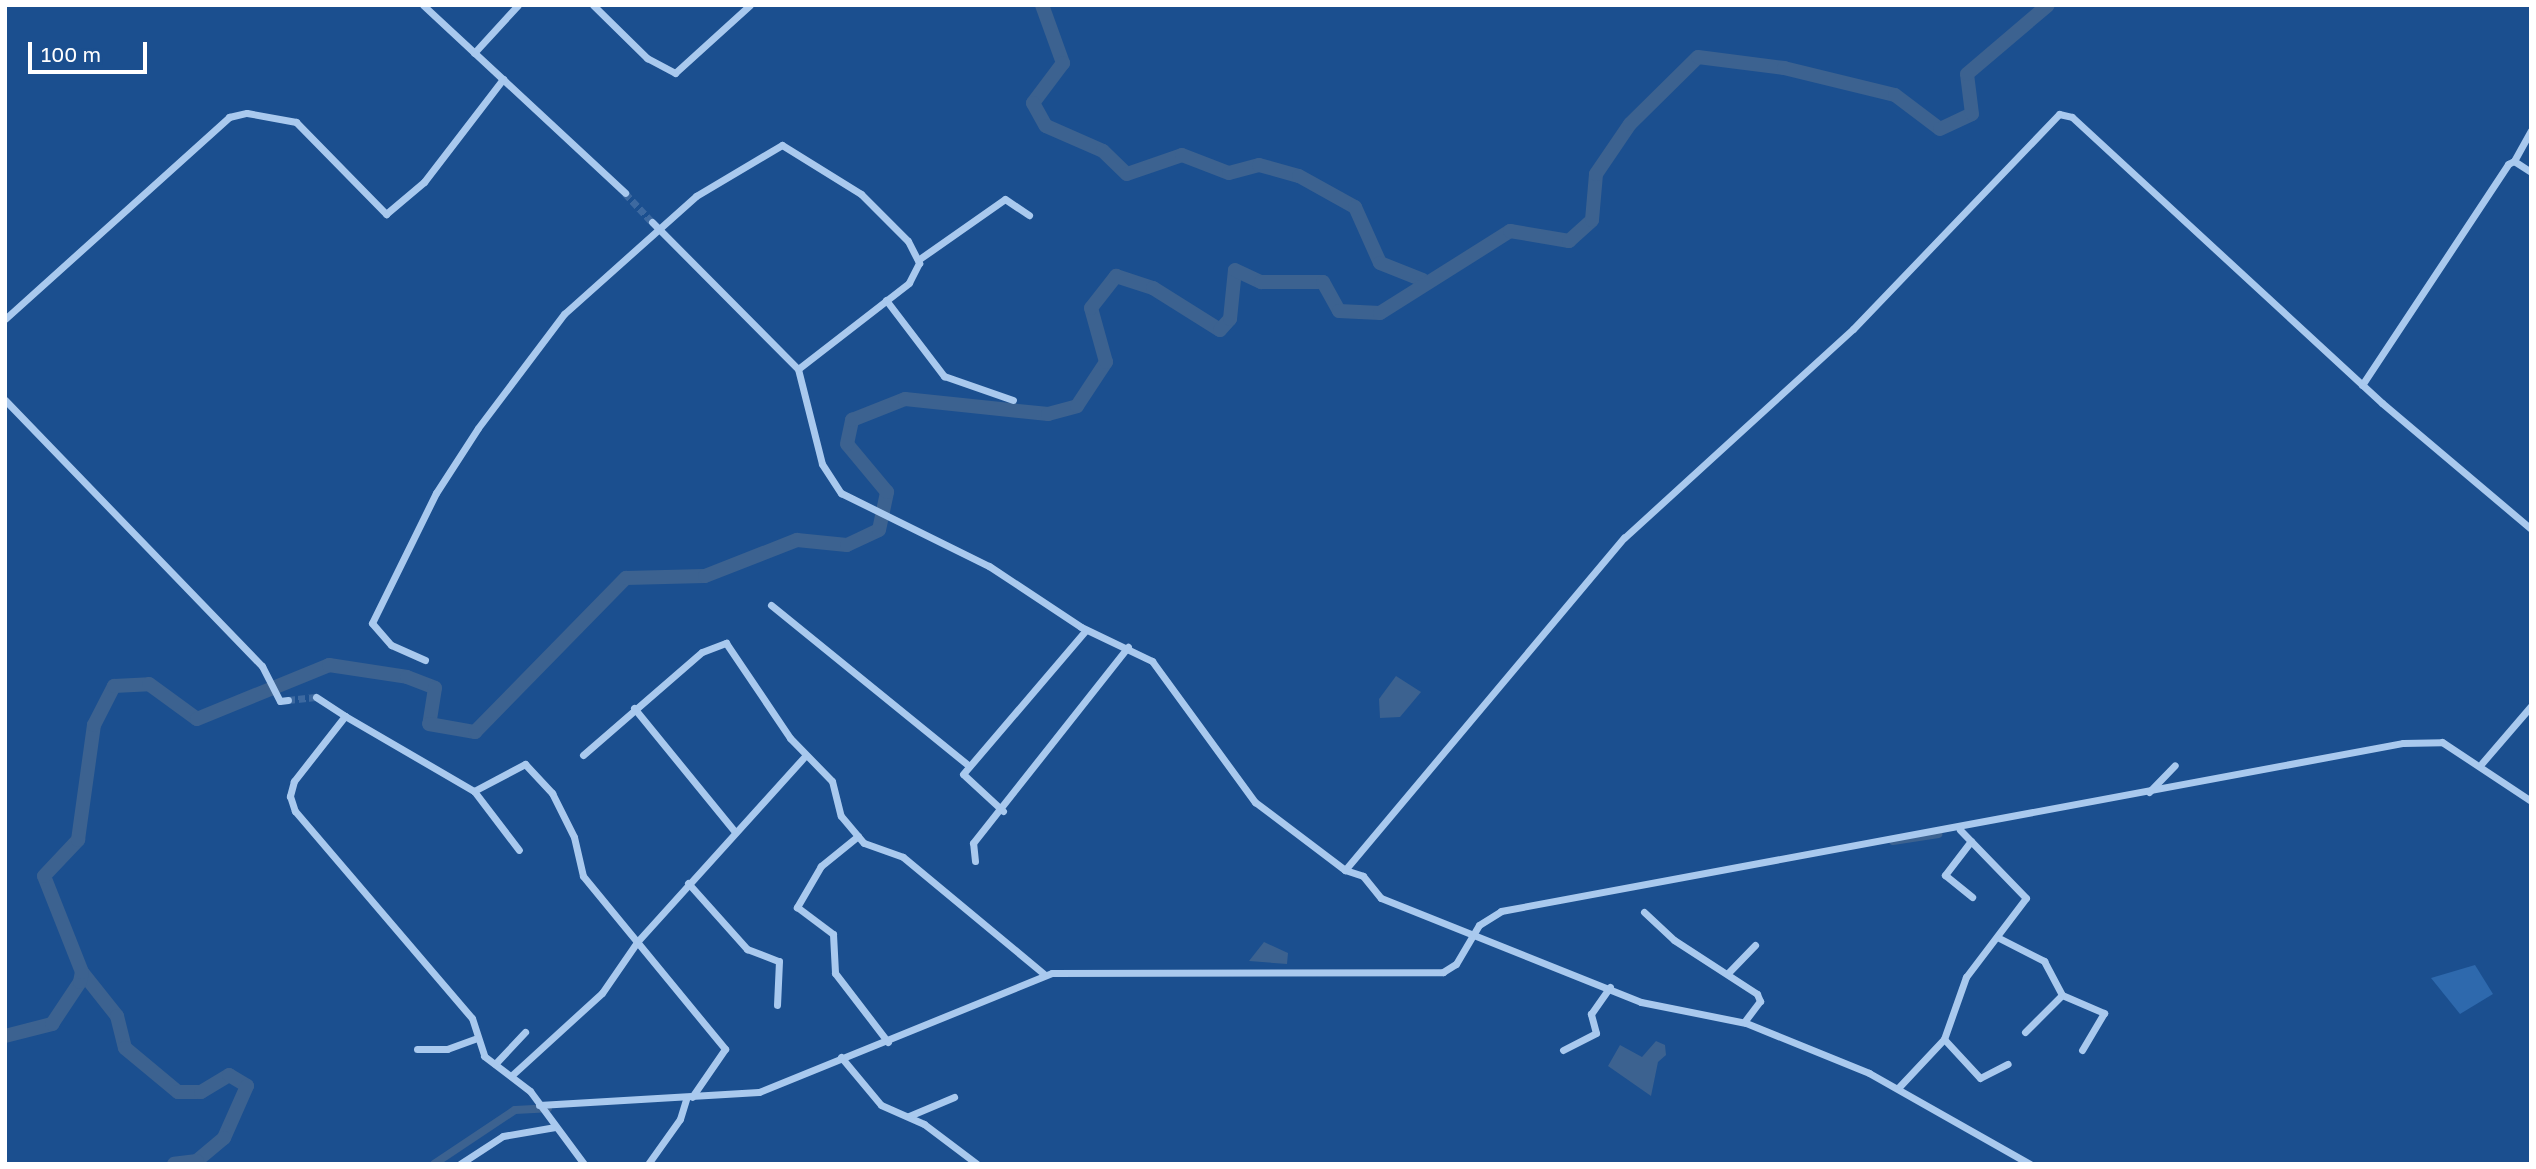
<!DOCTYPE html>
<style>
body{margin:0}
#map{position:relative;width:2536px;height:1169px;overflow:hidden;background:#1b4f8f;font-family:"Golos Text",sans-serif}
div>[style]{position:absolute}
.green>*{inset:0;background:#2e69ad}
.water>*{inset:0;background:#3c6290}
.canal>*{height:8px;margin:-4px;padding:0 4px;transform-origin:4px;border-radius:4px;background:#3c6290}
.river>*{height:14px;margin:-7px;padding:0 7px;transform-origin:7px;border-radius:7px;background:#3c6290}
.street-tunnel>*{height:7px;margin-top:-3.5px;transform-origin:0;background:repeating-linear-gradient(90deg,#3d69a0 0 7px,transparent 0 10.5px)}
.street>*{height:7px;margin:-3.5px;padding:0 3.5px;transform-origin:3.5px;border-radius:3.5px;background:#a9c9ee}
span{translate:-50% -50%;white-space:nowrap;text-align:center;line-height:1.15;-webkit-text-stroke:7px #1b4f8f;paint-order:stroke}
.frame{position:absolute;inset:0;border:7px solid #fff;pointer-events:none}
.scale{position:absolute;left:28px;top:42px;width:119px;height:32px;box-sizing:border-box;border:4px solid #fff;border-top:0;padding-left:9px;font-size:21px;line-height:24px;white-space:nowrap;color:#fff;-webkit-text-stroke:5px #1b4f8f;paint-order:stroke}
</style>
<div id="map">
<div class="green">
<i style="clip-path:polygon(2475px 965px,2493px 994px,2460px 1014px,2431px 978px)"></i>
</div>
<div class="water">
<i style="clip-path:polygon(1396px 676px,1421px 692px,1400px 717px,1380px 718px,1379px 699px)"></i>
<i style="clip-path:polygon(1264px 942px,1288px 953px,1287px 964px,1249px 961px)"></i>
<i style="clip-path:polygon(1656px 1041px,1665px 1045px,1666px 1055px,1658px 1062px,1651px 1096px,1608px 1066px,1620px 1045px,1642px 1057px)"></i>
</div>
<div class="canal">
<i style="left:1893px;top:841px;width:46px;rotate:-8.8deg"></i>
<i style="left:434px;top:1164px;width:97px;rotate:-33.7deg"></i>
<i style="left:515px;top:1110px;width:33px;rotate:-3deg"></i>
</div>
<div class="river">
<i style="left:1042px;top:5px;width:62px;rotate:70.1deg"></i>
<i style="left:1063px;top:63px;width:50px;rotate:126.9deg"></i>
<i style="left:1033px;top:103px;width:26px;rotate:61deg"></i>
<i style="left:1046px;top:126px;width:62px;rotate:23.7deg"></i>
<i style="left:1103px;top:151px;width:33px;rotate:44deg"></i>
<i style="left:1127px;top:174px;width:58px;rotate:-19.1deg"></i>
<i style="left:1182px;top:155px;width:50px;rotate:21deg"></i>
<i style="left:1229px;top:173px;width:31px;rotate:-15deg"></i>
<i style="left:1259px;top:165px;width:41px;rotate:15.4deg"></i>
<i style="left:1299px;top:176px;width:64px;rotate:29deg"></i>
<i style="left:1355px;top:207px;width:61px;rotate:65.9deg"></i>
<i style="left:1380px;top:263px;width:46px;rotate:21.6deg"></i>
<i style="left:82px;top:972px;width:56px;rotate:51.5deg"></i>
<i style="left:117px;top:1016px;width:33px;rotate:76deg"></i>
<i style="left:125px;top:1048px;width:69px;rotate:39.7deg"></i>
<i style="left:178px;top:1092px;width:23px"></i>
<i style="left:201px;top:1092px;width:33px;rotate:-31deg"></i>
<i style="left:229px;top:1075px;width:21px;rotate:31deg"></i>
<i style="left:247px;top:1086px;width:57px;rotate:113.9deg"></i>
<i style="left:224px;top:1138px;width:35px;rotate:140deg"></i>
<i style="left:197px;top:1161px;width:23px;rotate:173deg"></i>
<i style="left:5px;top:1036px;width:49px;rotate:-14.3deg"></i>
<i style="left:52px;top:1024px;width:50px;rotate:-56.3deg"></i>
<i style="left:80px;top:982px;width:10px;rotate:-79deg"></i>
<i style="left:82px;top:972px;width:103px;rotate:-111.6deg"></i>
<i style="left:44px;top:876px;width:50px;rotate:-46.6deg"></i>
<i style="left:78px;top:840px;width:116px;rotate:-82.1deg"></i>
<i style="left:94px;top:725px;width:44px;rotate:-62.9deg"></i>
<i style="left:114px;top:686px;width:35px;rotate:-3deg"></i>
<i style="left:149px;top:684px;width:59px;rotate:36.1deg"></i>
<i style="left:197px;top:719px;width:143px;rotate:-22.2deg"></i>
<i style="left:329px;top:665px;width:79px;rotate:8.7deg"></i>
<i style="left:407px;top:677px;width:30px;rotate:21deg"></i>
<i style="left:435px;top:688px;width:36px;rotate:99deg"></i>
<i style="left:429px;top:724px;width:47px;rotate:9.9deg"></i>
<i style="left:475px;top:732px;width:216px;rotate:-45.6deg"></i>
<i style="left:626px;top:578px;width:79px;rotate:-1.5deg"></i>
<i style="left:705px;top:576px;width:99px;rotate:-21.4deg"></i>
<i style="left:797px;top:540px;width:50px;rotate:5.7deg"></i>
<i style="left:847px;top:545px;width:35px;rotate:-25deg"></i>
<i style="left:879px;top:530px;width:39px;rotate:-78deg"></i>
<i style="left:887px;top:492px;width:62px;rotate:-129.8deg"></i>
<i style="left:847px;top:444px;width:25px;rotate:-78deg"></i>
<i style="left:852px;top:420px;width:57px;rotate:-21.6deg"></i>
<i style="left:905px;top:399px;width:144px;rotate:6deg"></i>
<i style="left:1048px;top:414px;width:30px;rotate:-15deg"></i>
<i style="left:1077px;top:406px;width:53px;rotate:-56.6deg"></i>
<i style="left:1106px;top:362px;width:56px;rotate:-105.5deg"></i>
<i style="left:1091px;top:308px;width:41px;rotate:-52deg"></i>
<i style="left:1116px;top:276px;width:39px;rotate:18deg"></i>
<i style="left:1153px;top:288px;width:79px;rotate:32.1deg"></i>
<i style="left:1220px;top:330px;width:15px;rotate:-48deg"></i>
<i style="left:1230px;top:319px;width:49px;rotate:-84.2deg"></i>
<i style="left:1235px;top:270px;width:29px;rotate:25deg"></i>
<i style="left:1261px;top:282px;width:62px"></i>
<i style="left:1323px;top:282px;width:33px;rotate:61deg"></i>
<i style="left:1339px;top:311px;width:41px;rotate:2.8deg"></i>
<i style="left:1380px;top:313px;width:154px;rotate:-32.2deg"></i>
<i style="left:1510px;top:231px;width:60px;rotate:9.6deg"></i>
<i style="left:1569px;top:241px;width:31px;rotate:-42deg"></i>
<i style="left:1592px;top:220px;width:46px;rotate:-85deg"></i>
<i style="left:1596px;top:174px;width:60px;rotate:-55.8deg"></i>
<i style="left:1630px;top:124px;width:95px;rotate:-44.6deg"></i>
<i style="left:1698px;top:57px;width:87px;rotate:7.3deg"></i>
<i style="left:1784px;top:68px;width:114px;rotate:13.7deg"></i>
<i style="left:1895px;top:95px;width:56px;rotate:37.1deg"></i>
<i style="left:1940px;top:129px;width:35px;rotate:-25deg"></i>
<i style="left:1972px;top:114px;width:40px;rotate:-97.1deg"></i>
<i style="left:1967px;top:74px;width:106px;rotate:-40.4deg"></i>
</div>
<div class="street-tunnel">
<i style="left:625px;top:193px;width:40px;rotate:47deg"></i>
<i style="left:288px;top:700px;width:28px;rotate:-6deg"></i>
</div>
<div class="street">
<i style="left:423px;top:5px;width:276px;rotate:42.9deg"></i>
<i style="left:593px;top:5px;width:76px;rotate:44.5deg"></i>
<i style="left:647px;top:58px;width:32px;rotate:28deg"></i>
<i style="left:675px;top:73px;width:101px;rotate:-42.2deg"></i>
<i style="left:474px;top:53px;width:65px;rotate:-47.5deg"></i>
<i style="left:2514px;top:161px;width:35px;rotate:-61deg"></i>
<i style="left:652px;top:222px;width:207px;rotate:45.2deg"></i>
<i style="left:798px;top:369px;width:98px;rotate:75.8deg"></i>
<i style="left:822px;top:464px;width:35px;rotate:57deg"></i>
<i style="left:841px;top:493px;width:165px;rotate:26.3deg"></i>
<i style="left:989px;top:566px;width:110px;rotate:33.5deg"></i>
<i style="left:1081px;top:627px;width:79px;rotate:25.6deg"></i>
<i style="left:1152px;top:661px;width:175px;rotate:53.9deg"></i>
<i style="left:1255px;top:802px;width:113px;rotate:37.1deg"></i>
<i style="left:1345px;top:870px;width:19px;rotate:18deg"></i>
<i style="left:1363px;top:876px;width:28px;rotate:51deg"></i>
<i style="left:1381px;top:898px;width:280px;rotate:21.8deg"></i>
<i style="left:1641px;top:1002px;width:107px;rotate:11.3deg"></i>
<i style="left:1746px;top:1023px;width:133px;rotate:22.1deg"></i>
<i style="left:1869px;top:1073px;width:185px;rotate:29.5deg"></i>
<i style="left:918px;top:260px;width:106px;rotate:-35deg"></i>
<i style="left:1005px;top:199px;width:29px;rotate:34deg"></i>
<i style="left:886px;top:300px;width:96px;rotate:52.7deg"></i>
<i style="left:944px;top:376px;width:73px;rotate:19.2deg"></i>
<i style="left:5px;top:319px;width:302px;rotate:-42deg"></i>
<i style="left:229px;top:117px;width:18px;rotate:-13deg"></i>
<i style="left:247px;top:113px;width:50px;rotate:10.4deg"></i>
<i style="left:296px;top:122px;width:129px;rotate:45.6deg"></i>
<i style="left:386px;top:214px;width:50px;rotate:-40.1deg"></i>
<i style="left:424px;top:182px;width:130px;rotate:-52.5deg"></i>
<i style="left:2362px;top:385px;width:265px;rotate:-56.5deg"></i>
<i style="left:2508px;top:164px;width:7px;rotate:-27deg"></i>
<i style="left:2514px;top:161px;width:20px;rotate:33deg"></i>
<i style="left:5px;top:400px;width:370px;rotate:46deg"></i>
<i style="left:262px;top:666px;width:39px;rotate:63deg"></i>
<i style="left:280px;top:701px;width:8px;rotate:-7deg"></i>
<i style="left:771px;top:605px;width:255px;rotate:39.1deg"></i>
<i style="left:425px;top:660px;width:37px;rotate:-156deg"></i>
<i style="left:391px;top:645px;width:29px;rotate:-131deg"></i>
<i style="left:372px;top:623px;width:145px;rotate:-63.8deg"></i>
<i style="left:436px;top:493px;width:77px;rotate:-57.1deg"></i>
<i style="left:478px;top:428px;width:143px;rotate:-53deg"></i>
<i style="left:564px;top:314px;width:177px;rotate:-41.8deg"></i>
<i style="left:696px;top:196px;width:100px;rotate:-30.7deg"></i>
<i style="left:782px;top:145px;width:93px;rotate:31.8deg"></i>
<i style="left:861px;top:194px;width:66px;rotate:45deg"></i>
<i style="left:908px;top:241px;width:25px;rotate:63deg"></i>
<i style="left:919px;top:263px;width:22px;rotate:117deg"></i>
<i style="left:909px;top:283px;width:140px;rotate:142.2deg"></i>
<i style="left:316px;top:697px;width:35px;rotate:33deg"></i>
<i style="left:345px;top:716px;width:83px;rotate:128.1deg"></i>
<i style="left:294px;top:781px;width:16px;rotate:105deg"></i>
<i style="left:290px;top:796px;width:16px;rotate:72deg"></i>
<i style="left:295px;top:811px;width:272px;rotate:49.5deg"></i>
<i style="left:472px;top:1018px;width:40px;rotate:72deg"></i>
<i style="left:484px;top:1056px;width:58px;rotate:37.3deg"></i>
<i style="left:530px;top:1091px;width:91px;rotate:53.5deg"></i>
<i style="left:634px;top:708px;width:160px;rotate:50.8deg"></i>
<i style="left:345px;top:716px;width:149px;rotate:30.2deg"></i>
<i style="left:474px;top:791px;width:74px;rotate:52.7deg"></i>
<i style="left:583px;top:755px;width:157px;rotate:-40.9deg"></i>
<i style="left:702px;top:652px;width:26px;rotate:-21deg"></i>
<i style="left:726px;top:643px;width:115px;rotate:56deg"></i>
<i style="left:790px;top:738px;width:60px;rotate:45.7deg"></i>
<i style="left:832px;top:781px;width:36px;rotate:76deg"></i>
<i style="left:841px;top:816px;width:35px;rotate:50deg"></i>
<i style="left:864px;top:843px;width:41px;rotate:19.7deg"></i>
<i style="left:903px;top:857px;width:183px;rotate:39.7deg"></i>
<i style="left:2482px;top:763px;width:75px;rotate:-49.3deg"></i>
<i style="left:474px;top:791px;width:58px;rotate:-27.9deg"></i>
<i style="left:525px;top:764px;width:40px;rotate:47deg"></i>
<i style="left:552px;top:793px;width:49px;rotate:63.4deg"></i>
<i style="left:574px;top:837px;width:40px;rotate:77deg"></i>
<i style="left:583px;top:876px;width:224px;rotate:50.6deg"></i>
<i style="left:725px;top:1049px;width:58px;rotate:124.5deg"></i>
<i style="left:2149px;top:792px;width:37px;rotate:-46deg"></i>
<i style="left:1003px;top:811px;width:54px;rotate:-137.2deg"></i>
<i style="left:963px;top:774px;width:189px;rotate:-49.5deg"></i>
<i style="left:858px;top:836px;width:48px;rotate:141deg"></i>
<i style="left:821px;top:866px;width:48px;rotate:120.3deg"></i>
<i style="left:797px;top:907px;width:45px;rotate:36.9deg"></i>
<i style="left:833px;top:934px;width:39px;rotate:87deg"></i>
<i style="left:835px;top:973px;width:87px;rotate:52.5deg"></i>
<i style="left:1971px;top:841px;width:43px;rotate:127.4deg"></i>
<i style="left:1945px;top:875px;width:35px;rotate:39deg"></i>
<i style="left:975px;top:861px;width:18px;rotate:-96deg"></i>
<i style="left:973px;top:843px;width:250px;rotate:-51.7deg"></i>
<i style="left:1345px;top:870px;width:434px;rotate:-50deg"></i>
<i style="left:1624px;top:538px;width:310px;rotate:-42.4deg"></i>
<i style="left:1853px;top:329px;width:298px;rotate:-46.2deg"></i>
<i style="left:2059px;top:114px;width:13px;rotate:13deg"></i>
<i style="left:2072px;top:117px;width:422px;rotate:42.7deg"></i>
<i style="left:2382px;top:403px;width:195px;rotate:40.2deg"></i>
<i style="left:688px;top:883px;width:89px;rotate:48.2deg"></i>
<i style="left:747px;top:949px;width:34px;rotate:21deg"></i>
<i style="left:779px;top:961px;width:44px;rotate:92.6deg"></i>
<i style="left:1644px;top:912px;width:41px;rotate:43deg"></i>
<i style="left:1674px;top:940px;width:99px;rotate:33deg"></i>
<i style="left:1757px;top:994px;width:8px;rotate:67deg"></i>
<i style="left:1760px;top:1001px;width:26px;rotate:127deg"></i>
<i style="left:1999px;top:938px;width:51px;rotate:27.1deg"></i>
<i style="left:2044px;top:961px;width:38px;rotate:62deg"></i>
<i style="left:2062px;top:995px;width:46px;rotate:23.2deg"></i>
<i style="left:2104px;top:1013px;width:43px;rotate:120.7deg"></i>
<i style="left:1728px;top:973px;width:39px;rotate:-46deg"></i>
<i style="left:2025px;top:1032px;width:52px;rotate:-45deg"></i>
<i style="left:1944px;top:1039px;width:53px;rotate:47.3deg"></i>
<i style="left:1980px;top:1078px;width:31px;rotate:-27deg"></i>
<i style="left:417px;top:1049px;width:30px"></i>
<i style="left:447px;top:1049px;width:30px;rotate:-20deg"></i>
<i style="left:1563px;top:1050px;width:37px;rotate:-27deg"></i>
<i style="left:1596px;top:1033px;width:20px;rotate:-105deg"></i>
<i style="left:1591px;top:1014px;width:33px;rotate:-55deg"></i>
<i style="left:841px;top:1057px;width:62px;rotate:50.2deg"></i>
<i style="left:881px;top:1105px;width:47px;rotate:23.8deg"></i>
<i style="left:924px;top:1124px;width:66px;rotate:37deg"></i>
<i style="left:495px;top:1064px;width:44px;rotate:-46.8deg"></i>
<i style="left:511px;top:1076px;width:123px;rotate:-42.4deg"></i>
<i style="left:602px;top:993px;width:62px;rotate:-55.5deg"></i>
<i style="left:637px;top:942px;width:249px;rotate:-47.9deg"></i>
<i style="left:1899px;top:1087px;width:66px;rotate:-46.8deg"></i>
<i style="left:1944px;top:1039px;width:66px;rotate:-70.5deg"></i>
<i style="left:1966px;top:977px;width:99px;rotate:-52.8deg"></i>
<i style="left:2026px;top:898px;width:95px;rotate:-134.1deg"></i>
<i style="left:539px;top:1105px;width:220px;rotate:-3.4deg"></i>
<i style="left:759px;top:1092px;width:316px;rotate:-22.1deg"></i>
<i style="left:1052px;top:973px;width:391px;rotate:-0.1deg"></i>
<i style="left:1443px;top:972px;width:15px;rotate:-32deg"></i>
<i style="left:1456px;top:964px;width:45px;rotate:-59.5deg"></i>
<i style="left:1479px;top:925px;width:26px;rotate:-32deg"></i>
<i style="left:1501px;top:911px;width:918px;rotate:-10.55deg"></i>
<i style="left:2403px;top:743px;width:39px;rotate:-1deg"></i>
<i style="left:2442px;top:742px;width:107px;rotate:33.5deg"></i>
<i style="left:909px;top:1116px;width:49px;rotate:-22.9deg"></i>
<i style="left:460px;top:1164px;width:51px;rotate:-33.1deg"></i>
<i style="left:503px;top:1136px;width:53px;rotate:-9.8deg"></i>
<i style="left:648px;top:1164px;width:55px;rotate:-54.6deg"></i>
<i style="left:680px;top:1119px;width:21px;rotate:-73deg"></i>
</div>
<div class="frame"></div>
<div class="scale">100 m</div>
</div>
